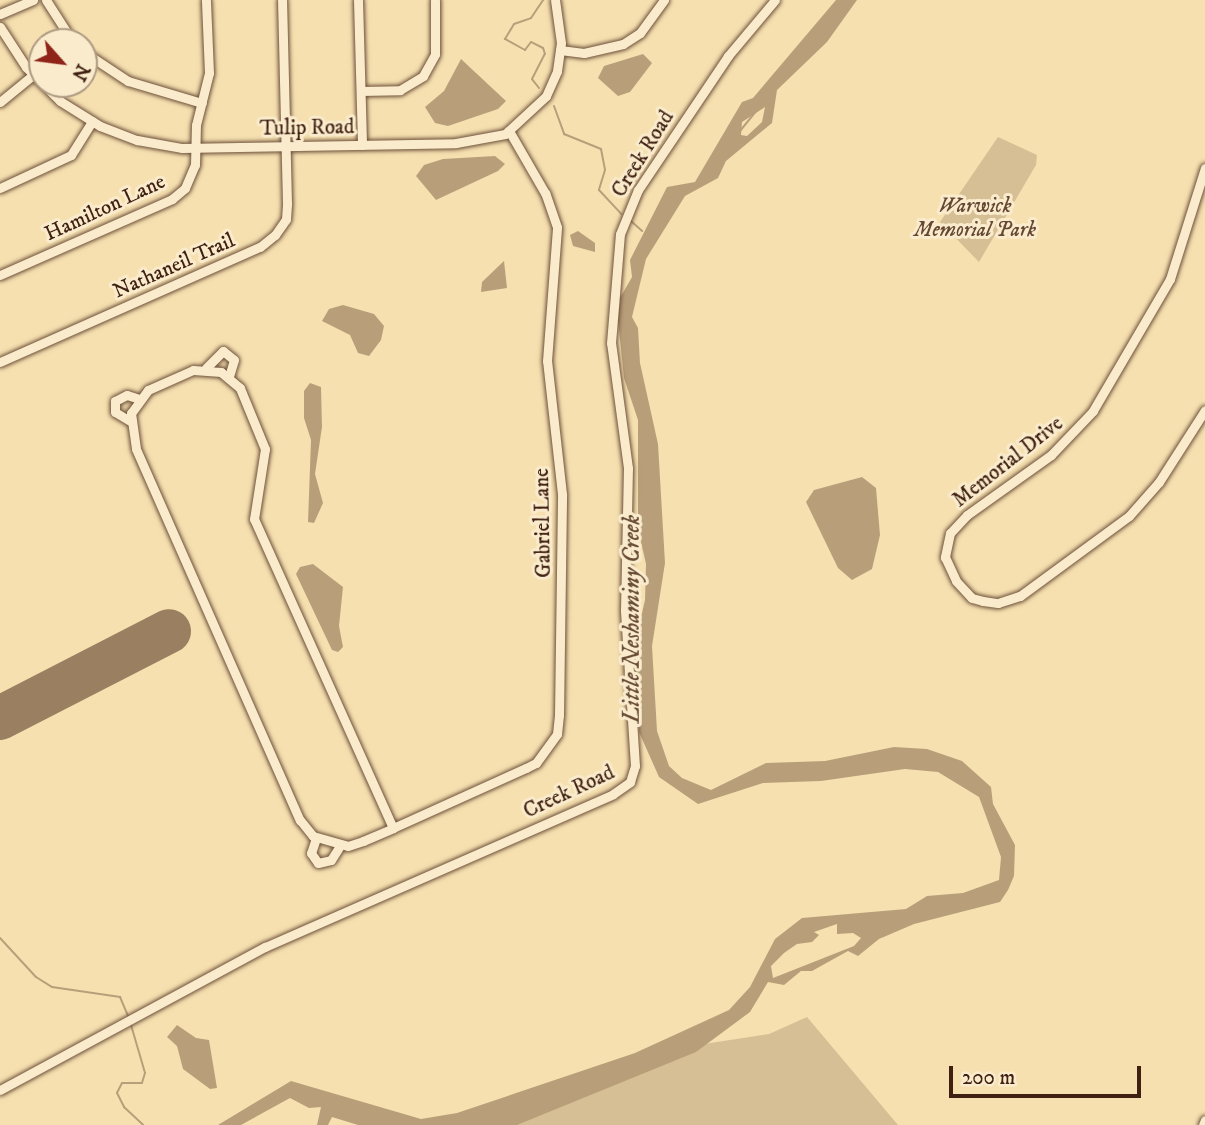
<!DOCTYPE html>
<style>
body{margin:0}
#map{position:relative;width:1205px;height:1125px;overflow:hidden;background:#f6e0b0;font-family:"IM FELL DW Pica",serif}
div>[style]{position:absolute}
.green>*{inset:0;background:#d7bf95}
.water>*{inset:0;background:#b89f7a}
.stream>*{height:2px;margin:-1px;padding:0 1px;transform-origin:1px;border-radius:1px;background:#b89f7a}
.runway>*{height:44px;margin:-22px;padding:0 22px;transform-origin:22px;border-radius:22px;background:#9a8061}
.roads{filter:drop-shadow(0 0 2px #6d503a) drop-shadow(0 0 2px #6d503a)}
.minor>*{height:9px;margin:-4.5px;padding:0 4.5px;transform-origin:4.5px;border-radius:4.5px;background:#f9ebcc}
span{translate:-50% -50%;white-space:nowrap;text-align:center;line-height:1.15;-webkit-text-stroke:6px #f9ebcc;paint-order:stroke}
.street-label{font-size:21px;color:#3f2012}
.park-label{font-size:21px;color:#654833;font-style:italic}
.water-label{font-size:23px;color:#694c36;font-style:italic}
.north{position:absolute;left:28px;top:28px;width:70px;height:70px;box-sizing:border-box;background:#f9ebcc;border:2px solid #af9a82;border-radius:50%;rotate:118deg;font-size:19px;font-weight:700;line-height:28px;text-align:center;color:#3f2012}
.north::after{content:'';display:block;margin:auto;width:24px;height:32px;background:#8f2418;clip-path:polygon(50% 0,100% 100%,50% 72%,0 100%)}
.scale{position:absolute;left:949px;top:1066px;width:192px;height:32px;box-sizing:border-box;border:4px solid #3f2012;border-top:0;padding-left:9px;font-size:21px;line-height:24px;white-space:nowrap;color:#3f2012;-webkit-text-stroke:5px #f9ebcc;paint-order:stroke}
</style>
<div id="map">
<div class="green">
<i style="clip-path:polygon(998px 137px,1037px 155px,1036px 165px,979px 262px,940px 222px)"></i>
<i style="clip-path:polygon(807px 1017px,898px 1125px,483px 1125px,704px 1044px,769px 1034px)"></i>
</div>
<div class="water">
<i style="clip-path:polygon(evenodd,836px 0,857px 0,827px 42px,777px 90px,772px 123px,726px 161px,718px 178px,685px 196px,646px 259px,632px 317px,638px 328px,640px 363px,658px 444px,665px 563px,652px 646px,657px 731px,669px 766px,682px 778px,711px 790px,766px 763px,825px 761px,894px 747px,927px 749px,962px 761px,991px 787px,993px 804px,1015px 845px,1014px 876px,1008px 890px,1000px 902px,914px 924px,879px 939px,858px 956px,848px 951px,812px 971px,801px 971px,784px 985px,768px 982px,750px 1012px,696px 1052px,517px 1125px,358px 1125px,332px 1117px,328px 1125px,317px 1125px,321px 1107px,309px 1108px,290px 1098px,241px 1125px,218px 1125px,291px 1081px,421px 1119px,457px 1113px,635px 1053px,729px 1010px,750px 987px,775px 939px,802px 918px,906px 909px,927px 896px,963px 893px,999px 880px,1001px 857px,979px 797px,938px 772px,905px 769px,821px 781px,763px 783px,698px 804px,659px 777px,639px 732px,633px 652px,645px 600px,646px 564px,638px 529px,638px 420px,624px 378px,618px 320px,620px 298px,632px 277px,630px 260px,667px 187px,695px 182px,742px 102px,753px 98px,836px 0,765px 107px,762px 122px,747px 136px,741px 135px,742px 122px,765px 107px,836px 0,837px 924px,837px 934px,853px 933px,861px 938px,854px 946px,773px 978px,771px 966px,784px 953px,797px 944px,812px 942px,819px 935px,814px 932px,837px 924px)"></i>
<i style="clip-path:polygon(643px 54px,652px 63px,630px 92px,618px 96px,598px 78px,604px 66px)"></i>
<i style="clip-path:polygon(461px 59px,506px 101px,498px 109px,448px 126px,435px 123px,425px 107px,444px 91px)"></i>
<i style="clip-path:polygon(495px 156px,505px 164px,498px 171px,436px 200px,416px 176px,424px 165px,443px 159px)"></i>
<i style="clip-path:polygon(578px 231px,595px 243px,595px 252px,573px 246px,570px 235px)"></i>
<i style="clip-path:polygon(504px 261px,507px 288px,481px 292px,482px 282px)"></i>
<i style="clip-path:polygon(343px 305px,374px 314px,384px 326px,381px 340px,369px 356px,358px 353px,350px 335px,322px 321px,329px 309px)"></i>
<i style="clip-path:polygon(310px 383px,321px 387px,322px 427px,315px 474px,323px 503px,314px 523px,308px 522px,311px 440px,304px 418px,304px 391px)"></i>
<i style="clip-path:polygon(862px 477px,876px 488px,880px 535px,872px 569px,852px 580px,838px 568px,806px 502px,814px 490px)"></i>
<i style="clip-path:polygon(313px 564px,343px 587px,339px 626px,343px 647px,338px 652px,332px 650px,296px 574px,300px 567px)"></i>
<i style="clip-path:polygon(177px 1025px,196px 1038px,209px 1040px,217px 1088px,210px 1089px,183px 1069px,177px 1046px,167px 1037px)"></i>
</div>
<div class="stream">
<i style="left:539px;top:88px;width:11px;rotate:-128deg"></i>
<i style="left:532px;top:79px;width:28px;rotate:-63deg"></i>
<i style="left:545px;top:54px;width:6px;rotate:-108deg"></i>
<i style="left:543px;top:48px;width:13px;rotate:-153deg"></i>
<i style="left:531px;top:42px;width:10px;rotate:127deg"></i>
<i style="left:525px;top:50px;width:23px;rotate:-151deg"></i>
<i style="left:505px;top:39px;width:17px;rotate:-59deg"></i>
<i style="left:514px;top:24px;width:18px;rotate:-19deg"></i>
<i style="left:531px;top:18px;width:22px;rotate:-56deg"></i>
<i style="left:554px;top:106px;width:30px;rotate:70deg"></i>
<i style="left:564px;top:134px;width:40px;rotate:22deg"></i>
<i style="left:601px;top:149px;width:21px;rotate:79deg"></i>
<i style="left:605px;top:170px;width:21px;rotate:107deg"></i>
<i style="left:599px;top:190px;width:33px;rotate:47deg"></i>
<i style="left:740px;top:131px;width:26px;rotate:-51deg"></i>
<i style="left:631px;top:221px;width:15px;rotate:42deg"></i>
<i style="left:0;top:938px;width:53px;rotate:47.3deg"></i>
<i style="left:36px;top:977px;width:19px;rotate:32deg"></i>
<i style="left:52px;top:987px;width:69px;rotate:8.4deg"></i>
<i style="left:120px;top:997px;width:21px;rotate:67deg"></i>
<i style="left:131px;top:1025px;width:50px;rotate:73.7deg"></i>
<i style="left:145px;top:1073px;width:10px;rotate:107deg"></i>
<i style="left:142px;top:1083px;width:20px;rotate:180deg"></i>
<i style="left:122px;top:1083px;width:11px;rotate:117deg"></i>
<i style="left:117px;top:1093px;width:16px;rotate:63deg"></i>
<i style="left:124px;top:1107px;width:26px;rotate:43deg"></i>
</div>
<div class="runway">
<i style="left:0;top:718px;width:190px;rotate:-27.2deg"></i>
</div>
<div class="roads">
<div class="minor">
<i style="left:46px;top:0;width:50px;rotate:57.3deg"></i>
<i style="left:358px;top:0;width:145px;rotate:88.4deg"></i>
<i style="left:0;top:14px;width:36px;rotate:-23deg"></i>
<i style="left:0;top:27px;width:48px;rotate:57deg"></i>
<i style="left:26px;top:67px;width:48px;rotate:45deg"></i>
<i style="left:60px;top:101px;width:47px;rotate:32deg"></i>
<i style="left:100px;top:126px;width:40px;rotate:21deg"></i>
<i style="left:137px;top:140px;width:46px;rotate:10.1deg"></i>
<i style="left:182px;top:148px;width:274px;rotate:-1deg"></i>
<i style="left:456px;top:143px;width:50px;rotate:-10.4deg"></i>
<i style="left:505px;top:134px;width:56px;rotate:-42.8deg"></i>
<i style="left:546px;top:96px;width:27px;rotate:-66deg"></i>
<i style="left:557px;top:71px;width:28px;rotate:-82deg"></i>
<i style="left:561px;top:43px;width:43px;rotate:-97.9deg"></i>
<i style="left:560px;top:50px;width:24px;rotate:7deg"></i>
<i style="left:584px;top:53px;width:40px;rotate:-13deg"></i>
<i style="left:623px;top:44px;width:20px;rotate:-33deg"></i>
<i style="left:640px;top:33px;width:41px;rotate:-54deg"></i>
<i style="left:84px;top:52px;width:53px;rotate:33.4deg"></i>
<i style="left:128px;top:81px;width:77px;rotate:16.6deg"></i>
<i style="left:361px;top:91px;width:39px;rotate:-1deg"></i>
<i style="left:400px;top:90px;width:27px;rotate:-31deg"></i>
<i style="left:423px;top:76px;width:25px;rotate:-61deg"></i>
<i style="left:435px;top:54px;width:54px;rotate:-90deg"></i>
<i style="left:0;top:102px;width:43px;rotate:-39.3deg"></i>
<i style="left:1205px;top:168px;width:116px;rotate:107.5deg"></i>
<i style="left:1170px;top:279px;width:153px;rotate:120.3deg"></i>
<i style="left:1093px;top:411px;width:61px;rotate:133.7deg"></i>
<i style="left:1051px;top:455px;width:103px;rotate:144.5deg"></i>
<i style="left:967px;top:515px;width:25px;rotate:133deg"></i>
<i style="left:950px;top:533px;width:25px;rotate:102deg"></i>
<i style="left:945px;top:557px;width:26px;rotate:65deg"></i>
<i style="left:956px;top:581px;width:23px;rotate:47deg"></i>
<i style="left:972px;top:598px;width:11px;rotate:15deg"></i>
<i style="left:983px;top:601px;width:15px;rotate:8deg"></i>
<i style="left:998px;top:603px;width:23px;rotate:-18deg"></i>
<i style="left:1020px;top:596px;width:135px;rotate:-36.3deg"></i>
<i style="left:1129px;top:516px;width:45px;rotate:-48.6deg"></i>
<i style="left:1159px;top:482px;width:85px;rotate:-57.4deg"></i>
<i style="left:0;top:188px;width:78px;rotate:-24.9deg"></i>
<i style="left:71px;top:155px;width:40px;rotate:-58deg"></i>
<i style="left:0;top:275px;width:188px;rotate:-23.8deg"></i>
<i style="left:172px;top:199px;width:17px;rotate:-40deg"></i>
<i style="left:185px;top:188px;width:25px;rotate:-67deg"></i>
<i style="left:195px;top:165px;width:40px;rotate:-88.6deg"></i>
<i style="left:196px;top:125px;width:54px;rotate:-76deg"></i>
<i style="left:209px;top:73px;width:73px;rotate:-92.4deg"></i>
<i style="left:0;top:362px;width:284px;rotate:-23.9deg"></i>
<i style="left:260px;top:247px;width:19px;rotate:-39deg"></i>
<i style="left:275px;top:235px;width:19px;rotate:-55deg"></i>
<i style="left:286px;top:219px;width:16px;rotate:-86deg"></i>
<i style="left:287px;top:203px;width:203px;rotate:-91.4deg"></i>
<i style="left:206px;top:368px;width:24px;rotate:-45deg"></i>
<i style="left:223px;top:351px;width:14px;rotate:39deg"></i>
<i style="left:234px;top:360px;width:17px;rotate:107deg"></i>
<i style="left:130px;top:421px;width:17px;rotate:-149deg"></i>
<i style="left:115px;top:412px;width:11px;rotate:-90deg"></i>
<i style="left:115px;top:401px;width:13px;rotate:-27deg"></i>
<i style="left:127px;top:395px;width:13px;rotate:18deg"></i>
<i style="left:393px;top:828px;width:339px;rotate:-114.2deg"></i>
<i style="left:254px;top:519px;width:71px;rotate:-81.1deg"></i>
<i style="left:265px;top:449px;width:66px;rotate:-112.3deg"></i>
<i style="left:240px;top:388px;width:25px;rotate:-140deg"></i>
<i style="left:221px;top:372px;width:28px;rotate:-176deg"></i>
<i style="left:193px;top:370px;width:49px;rotate:156deg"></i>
<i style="left:148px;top:390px;width:29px;rotate:126deg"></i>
<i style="left:131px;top:413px;width:36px;rotate:82deg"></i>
<i style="left:136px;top:449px;width:406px;rotate:66.2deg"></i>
<i style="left:300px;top:820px;width:21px;rotate:51deg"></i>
<i style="left:313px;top:836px;width:36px;rotate:16deg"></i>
<i style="left:348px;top:846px;width:16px;rotate:-18deg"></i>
<i style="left:363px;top:841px;width:33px;rotate:-23deg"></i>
<i style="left:393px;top:828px;width:146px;rotate:-24.3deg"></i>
<i style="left:526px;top:768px;width:11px;rotate:-27deg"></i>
<i style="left:536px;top:763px;width:36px;rotate:-54deg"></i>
<i style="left:557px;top:734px;width:19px;rotate:-84deg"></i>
<i style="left:559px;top:715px;width:221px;rotate:-89.2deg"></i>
<i style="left:562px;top:494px;width:134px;rotate:-96.4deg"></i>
<i style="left:547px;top:361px;width:134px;rotate:-85.7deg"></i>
<i style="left:557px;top:227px;width:36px;rotate:-109deg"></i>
<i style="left:545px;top:193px;width:72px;rotate:-120.1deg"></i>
<i style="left:316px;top:838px;width:16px;rotate:108deg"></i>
<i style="left:311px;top:853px;width:12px;rotate:55deg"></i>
<i style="left:318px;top:863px;width:13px;rotate:-13deg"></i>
<i style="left:331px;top:860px;width:15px;rotate:-58deg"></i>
<i style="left:0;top:1090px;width:301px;rotate:-28.4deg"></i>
<i style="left:265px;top:947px;width:380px;rotate:-23.7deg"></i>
<i style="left:613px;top:794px;width:21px;rotate:-35deg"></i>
<i style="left:630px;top:782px;width:17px;rotate:-73deg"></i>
<i style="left:635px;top:766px;width:156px;rotate:-93.7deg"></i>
<i style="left:625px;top:610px;width:142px;rotate:-88.8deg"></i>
<i style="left:628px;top:468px;width:126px;rotate:-97.7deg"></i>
<i style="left:611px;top:343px;width:109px;rotate:-85.3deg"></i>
<i style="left:620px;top:234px;width:48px;rotate:-67.8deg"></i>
<i style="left:638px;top:190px;width:161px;rotate:-56.1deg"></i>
<i style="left:728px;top:56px;width:73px;rotate:-50deg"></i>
<i style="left:1203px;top:1125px;width:5px;rotate:-68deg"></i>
</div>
</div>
<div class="street-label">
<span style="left:307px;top:128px;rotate:-1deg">Tulip Road</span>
<span style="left:643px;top:154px;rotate:-58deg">Creek Road</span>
<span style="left:105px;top:208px;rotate:-25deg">Hamilton Lane</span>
<span style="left:174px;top:266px;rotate:-24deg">Nathaneil Trail</span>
<span style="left:1008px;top:462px;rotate:-38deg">Memorial Drive</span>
<span style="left:543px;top:523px;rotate:-91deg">Gabriel Lane</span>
<span style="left:569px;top:792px;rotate:-25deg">Creek Road</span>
</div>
<div class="park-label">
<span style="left:975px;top:218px">Warwick<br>Memorial Park</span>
</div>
<div class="water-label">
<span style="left:633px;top:619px;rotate:-90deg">Little Neshaminy Creek</span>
</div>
<div class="north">N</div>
<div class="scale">200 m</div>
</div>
